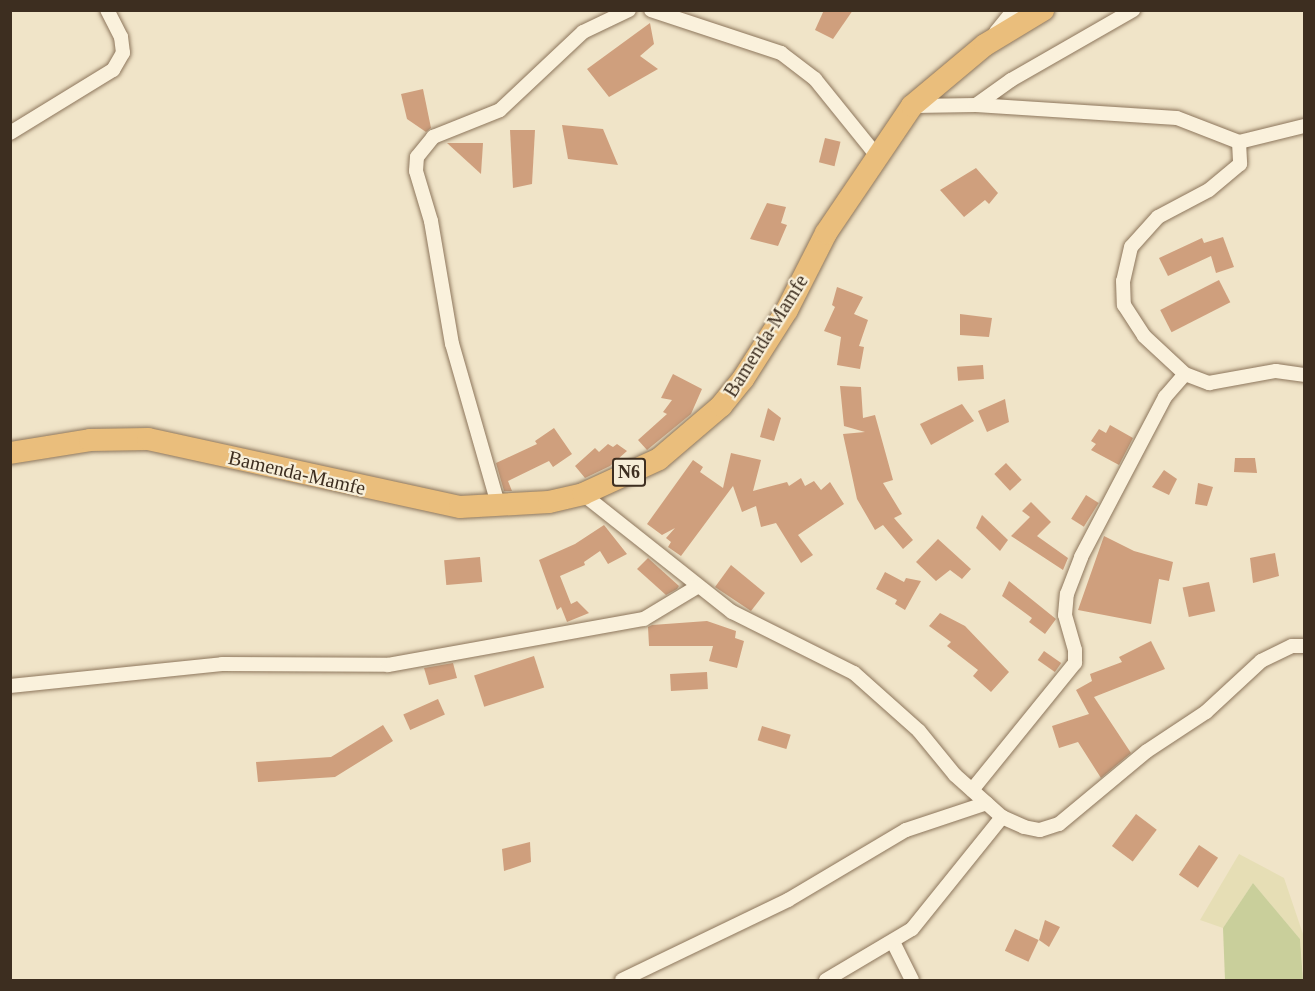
<!DOCTYPE html>
<style>
body{margin:0}
#map{position:relative;width:1315px;height:991px;overflow:hidden;background:#f0e4c8;font-family:"Times New Roman",serif}
div>[style]{position:absolute}
.farmland>*{inset:0;background:#e6deb5}
.green>*{inset:0;background:#c9cf9b}
.building>*{inset:0;background:#cf9f7d;transform-origin:0 0}
.roads{filter:drop-shadow(0 0 2px #8d765c) drop-shadow(0 0 2px #8d765c)}
.minor>*{height:14px;margin:-7px;padding:0 7px;transform-origin:7px;border-radius:7px;background:#faf1dc}
.trunk>*{height:22px;margin:-11px;padding:0 11px;transform-origin:11px;border-radius:11px;background:#eabe7c}
span{translate:-50% -50%;white-space:nowrap;text-align:center;line-height:1.15;-webkit-text-stroke:4.5px #f7eed8;paint-order:stroke}
.shield-label span{padding:2px 4px;background:#f7eed8;border:2px solid;border-radius:4px;-webkit-text-stroke-width:0}
.shield-label{font-size:18px;color:#3d2e20;font-weight:700}
.street-label{font-size:20px;color:#3d2e20}
.frame{position:absolute;inset:0;border:12px solid #3d2e20;pointer-events:none}
</style>
<div id="map">
<div class="farmland">
<i style="clip-path:polygon(1239px 854px,1284px 878px,1304px 937px,1304px 980px,1300px 939px,1253px 883px,1223px 928px,1200px 920px)"></i>
</div>
<div class="green">
<i style="clip-path:polygon(1253px 883px,1300px 939px,1303px 980px,1225px 980px,1223px 928px)"></i>
</div>
<div class="building">
<i style="clip-path:polygon(824px 10px,853px 10px,833px 39px,815px 30px)"></i>
<i style="clip-path:polygon(650px 23px,654px 44px,640px 56px,658px 69px,609px 97px,587px 69px)"></i>
<i style="clip-path:polygon(423px 89px,431px 128px,426px 132px,407px 119px,401px 94px)"></i>
<i style="clip-path:polygon(562px 125px,603px 129px,618px 165px,568px 159px)"></i>
<i style="clip-path:polygon(510px 130px,535px 130px,532px 184px,513px 188px)"></i>
<i style="left:825px;top:138px;width:16px;height:25px;rotate:14deg"></i>
<i style="clip-path:polygon(447px 143px,483px 143px,481px 174px)"></i>
<i style="clip-path:polygon(976px 168px,998px 193px,989px 204px,985px 200px,964px 217px,940px 190px)"></i>
<i style="clip-path:polygon(767px 203px,786px 207px,781px 223px,787px 225px,778px 246px,750px 239px)"></i>
<i style="clip-path:polygon(1223px 237px,1234px 267px,1216px 273px,1211px 256px,1168px 276px,1159px 258px,1202px 238px,1204px 243px)"></i>
<i style="left:1219px;top:280px;width:25px;height:66px;rotate:63deg"></i>
<i style="clip-path:polygon(837px 287px,863px 297px,854px 314px,868px 320px,859px 346px,864px 347px,860px 369px,837px 365px,841px 337px,824px 331px,835px 307px,832px 305px)"></i>
<i style="clip-path:polygon(960px 314px,992px 318px,989px 337px,960px 335px)"></i>
<i style="left:983px;top:365px;width:14px;height:26px;rotate:86deg"></i>
<i style="clip-path:polygon(673px 374px,702px 389px,691px 414px,647px 450px,638px 440px,667px 414px,663px 412px,672px 400px,661px 398px)"></i>
<i style="clip-path:polygon(840px 386px,861px 387px,863px 418px,875px 415px,893px 480px,883px 483px,902px 514px,894px 518px,913px 540px,903px 549px,883px 525px,875px 530px,857px 499px,843px 434px,865px 432px,844px 426px)"></i>
<i style="clip-path:polygon(1005px 399px,1009px 422px,987px 432px,978px 411px)"></i>
<i style="clip-path:polygon(962px 404px,974px 421px,931px 445px,920px 424px)"></i>
<i style="clip-path:polygon(768px 408px,781px 418px,774px 441px,760px 437px)"></i>
<i style="clip-path:polygon(1110px 425px,1133px 438px,1119px 465px,1091px 450px,1096px 444px,1091px 441px,1099px 429px,1106px 433px)"></i>
<i style="clip-path:polygon(554px 428px,572px 454px,553px 467px,549px 461px,508px 481px,512px 491px,504px 491px,496px 463px,537px 444px,535px 441px)"></i>
<i style="clip-path:polygon(608px 444px,613px 447px,617px 444px,627px 451px,610px 466px,585px 478px,575px 466px,595px 448px,599px 452px)"></i>
<i style="clip-path:polygon(731px 453px,761px 460px,753px 491px,787px 482px,789px 486px,801px 478px,805px 486px,814px 481px,821px 490px,830px 482px,844px 504px,798px 535px,813px 555px,801px 563px,776px 523px,761px 527px,756px 506px,742px 512px,733px 486px,681px 556px,668px 547px,671px 542px,666px 538px,675px 528px,662px 535px,647px 524px,693px 460px,703px 467px,700px 472px,723px 488px)"></i>
<i style="clip-path:polygon(1235px 458px,1255px 458px,1257px 473px,1234px 472px)"></i>
<i style="left:1006px;top:463px;width:23px;height:16px;rotate:47deg"></i>
<i style="clip-path:polygon(1164px 470px,1177px 479px,1169px 495px,1152px 487px)"></i>
<i style="clip-path:polygon(1198px 483px,1213px 487px,1207px 506px,1195px 504px)"></i>
<i style="left:1086px;top:495px;width:15px;height:28px;rotate:32deg"></i>
<i style="clip-path:polygon(1031px 502px,1051px 522px,1037px 536px,1068px 558px,1063px 570px,1011px 536px,1030px 517px,1022px 511px)"></i>
<i style="clip-path:polygon(982px 515px,1008px 540px,1000px 551px,976px 528px)"></i>
<i style="clip-path:polygon(604px 525px,627px 554px,608px 564px,600px 551px,584px 562px,585px 565px,560px 576px,571px 604px,577px 601px,589px 613px,567px 622px,561px 607px,557px 610px,539px 560px,575px 544px)"></i>
<i style="clip-path:polygon(1104px 536px,1134px 551px,1173px 562px,1169px 581px,1159px 579px,1151px 624px,1078px 610px)"></i>
<i style="clip-path:polygon(938px 539px,971px 569px,962px 579px,950px 570px,936px 581px,916px 562px)"></i>
<i style="clip-path:polygon(1275px 553px,1279px 576px,1253px 583px,1250px 558px)"></i>
<i style="left:480px;top:557px;width:25px;height:36px;rotate:85deg"></i>
<i style="clip-path:polygon(648px 558px,679px 586px,677px 589px,666px 595px,637px 569px)"></i>
<i style="clip-path:polygon(731px 565px,765px 593px,751px 611px,715px 587px)"></i>
<i style="clip-path:polygon(885px 572px,904px 582px,906px 578px,921px 581px,905px 610px,895px 604px,897px 600px,876px 589px)"></i>
<i style="clip-path:polygon(1009px 581px,1056px 619px,1045px 634px,1029px 622px,1032px 618px,1002px 596px)"></i>
<i style="left:1209px;top:582px;width:30px;height:27px;rotate:78deg"></i>
<i style="clip-path:polygon(940px 613px,965px 626px,1009px 672px,991px 692px,973px 676px,978px 670px,947px 646px,951px 642px,929px 626px)"></i>
<i style="clip-path:polygon(707px 621px,736px 631px,735px 638px,744px 641px,737px 668px,709px 661px,713px 646px,649px 646px,648px 627px,652px 625px)"></i>
<i style="clip-path:polygon(1151px 641px,1165px 669px,1094px 697px,1131px 753px,1101px 778px,1078px 742px,1059px 748px,1052px 726px,1089px 714px,1076px 690px,1092px 681px,1090px 674px,1122px 662px,1119px 657px)"></i>
<i style="left:1044px;top:651px;width:21px;height:11px;rotate:35deg"></i>
<i style="left:534px;top:656px;width:33px;height:63px;rotate:72deg"></i>
<i style="clip-path:polygon(453px 663px,457px 678px,429px 685px,424px 668px)"></i>
<i style="left:707px;top:672px;width:17px;height:37px;rotate:87deg"></i>
<i style="left:438px;top:699px;width:17px;height:38px;rotate:66deg"></i>
<i style="clip-path:polygon(383px 725px,393px 741px,335px 777px,258px 782px,256px 762px,331px 757px)"></i>
<i style="left:762px;top:726px;width:30px;height:15px;rotate:17deg"></i>
<i style="left:1136px;top:814px;width:26px;height:40px;rotate:37deg"></i>
<i style="clip-path:polygon(530px 842px,531px 862px,504px 871px,502px 849px)"></i>
<i style="left:1199px;top:845px;width:23px;height:36px;rotate:34deg"></i>
<i style="clip-path:polygon(1045px 920px,1060px 927px,1049px 947px,1039px 940px)"></i>
<i style="left:1015px;top:929px;width:26px;height:24px;rotate:25deg"></i>
</div>
<div class="roads">
<div class="minor">
<i style="left:651px;top:10px;width:137px;rotate:18.3deg"></i>
<i style="left:781px;top:53px;width:43px;rotate:37.4deg"></i>
<i style="left:815px;top:79px;width:100px;rotate:51.1deg"></i>
<i style="left:996px;top:32px;width:28px;rotate:-51deg"></i>
<i style="left:976px;top:105px;width:43px;rotate:-35.5deg"></i>
<i style="left:1011px;top:80px;width:141px;rotate:-29.8deg"></i>
<i style="left:914px;top:106px;width:62px;rotate:-0.9deg"></i>
<i style="left:976px;top:105px;width:201px;rotate:3.7deg"></i>
<i style="left:1177px;top:118px;width:66px;rotate:21.2deg"></i>
<i style="left:1239px;top:142px;width:22px;rotate:87deg"></i>
<i style="left:1240px;top:164px;width:40px;rotate:140deg"></i>
<i style="left:1209px;top:190px;width:58px;rotate:152.1deg"></i>
<i style="left:1158px;top:217px;width:40px;rotate:132deg"></i>
<i style="left:1131px;top:247px;width:35px;rotate:103deg"></i>
<i style="left:1123px;top:281px;width:24px;rotate:88deg"></i>
<i style="left:1124px;top:305px;width:37px;rotate:57deg"></i>
<i style="left:1144px;top:336px;width:56px;rotate:42.8deg"></i>
<i style="left:1185px;top:374px;width:26px;rotate:21deg"></i>
<i style="left:1209px;top:383px;width:68px;rotate:-10.2deg"></i>
<i style="left:1276px;top:371px;width:28px;rotate:8deg"></i>
<i style="left:10px;top:133px;width:121px;rotate:-31.5deg"></i>
<i style="left:113px;top:70px;width:20px;rotate:-60deg"></i>
<i style="left:123px;top:53px;width:16px;rotate:-97deg"></i>
<i style="left:121px;top:37px;width:30px;rotate:-117deg"></i>
<i style="left:1239px;top:142px;width:67px;rotate:-13.8deg"></i>
<i style="left:583px;top:494px;width:190px;rotate:38.4deg"></i>
<i style="left:732px;top:612px;width:136px;rotate:26.6deg"></i>
<i style="left:854px;top:673px;width:87px;rotate:41.7deg"></i>
<i style="left:919px;top:731px;width:57px;rotate:50.7deg"></i>
<i style="left:955px;top:775px;width:63px;rotate:41.8deg"></i>
<i style="left:1002px;top:817px;width:24px;rotate:24deg"></i>
<i style="left:1024px;top:827px;width:16px;rotate:11deg"></i>
<i style="left:1040px;top:830px;width:20px;rotate:-18deg"></i>
<i style="left:1059px;top:824px;width:114px;rotate:-39.7deg"></i>
<i style="left:1147px;top:751px;width:71px;rotate:-33.5deg"></i>
<i style="left:1206px;top:712px;width:75px;rotate:-42.8deg"></i>
<i style="left:1261px;top:661px;width:34px;rotate:-26deg"></i>
<i style="left:1292px;top:646px;width:12px"></i>
<i style="left:498px;top:504px;width:166px;rotate:-106deg"></i>
<i style="left:452px;top:344px;width:125px;rotate:-99.7deg"></i>
<i style="left:431px;top:221px;width:52px;rotate:-106.7deg"></i>
<i style="left:416px;top:171px;width:14px;rotate:-86deg"></i>
<i style="left:417px;top:157px;width:26px;rotate:-51deg"></i>
<i style="left:433px;top:137px;width:72px;rotate:-21.9deg"></i>
<i style="left:500px;top:110px;width:114px;rotate:-43.2deg"></i>
<i style="left:583px;top:32px;width:51px;rotate:-25.6deg"></i>
<i style="left:10px;top:686px;width:213px;rotate:-5.9deg"></i>
<i style="left:222px;top:664px;width:166px;rotate:0.3deg"></i>
<i style="left:388px;top:665px;width:260px;rotate:-10.2deg"></i>
<i style="left:644px;top:619px;width:62px;rotate:-31.1deg"></i>
<i style="left:972px;top:790px;width:164px;rotate:-51deg"></i>
<i style="left:1075px;top:663px;width:13px;rotate:-90deg"></i>
<i style="left:1075px;top:650px;width:36px;rotate:-106deg"></i>
<i style="left:1065px;top:615px;width:21px;rotate:-85deg"></i>
<i style="left:1067px;top:594px;width:40px;rotate:-69deg"></i>
<i style="left:1081px;top:557px;width:181px;rotate:-62.3deg"></i>
<i style="left:1165px;top:397px;width:30px;rotate:-49deg"></i>
<i style="left:894px;top:944px;width:40px;rotate:63.4deg"></i>
<i style="left:622px;top:980px;width:184px;rotate:-25.7deg"></i>
<i style="left:788px;top:900px;width:137px;rotate:-30.7deg"></i>
<i style="left:906px;top:830px;width:85px;rotate:-18.4deg"></i>
<i style="left:826px;top:980px;width:100px;rotate:-30.7deg"></i>
<i style="left:912px;top:929px;width:144px;rotate:-51.2deg"></i>
</div>
<div class="trunk">
<i style="left:10px;top:453px;width:81px;rotate:-9.2deg"></i>
<i style="left:90px;top:440px;width:58px;rotate:-1deg"></i>
<i style="left:148px;top:439px;width:319px;rotate:12.3deg"></i>
<i style="left:460px;top:507px;width:89px;rotate:-3.2deg"></i>
<i style="left:549px;top:502px;width:35px;rotate:-13deg"></i>
<i style="left:583px;top:494px;width:84px;rotate:-24.7deg"></i>
<i style="left:659px;top:459px;width:82px;rotate:-40.5deg"></i>
<i style="left:721px;top:406px;width:35px;rotate:-51deg"></i>
<i style="left:743px;top:379px;width:82px;rotate:-57.5deg"></i>
<i style="left:787px;top:310px;width:86px;rotate:-63.1deg"></i>
<i style="left:826px;top:233px;width:153px;rotate:-55.9deg"></i>
<i style="left:912px;top:106px;width:95px;rotate:-39.9deg"></i>
<i style="left:985px;top:45px;width:68px;rotate:-31.1deg"></i>
</div>
</div>
<div class="shield-label">
<span style="left:629px;top:472px">N6</span>
</div>
<div class="street-label">
<span style="left:766px;top:336px;rotate:-58deg">Bamenda-Mamfe</span>
<span style="left:297px;top:473px;rotate:13deg">Bamenda-Mamfe</span>
</div>
<div class="frame"></div>
</div>
